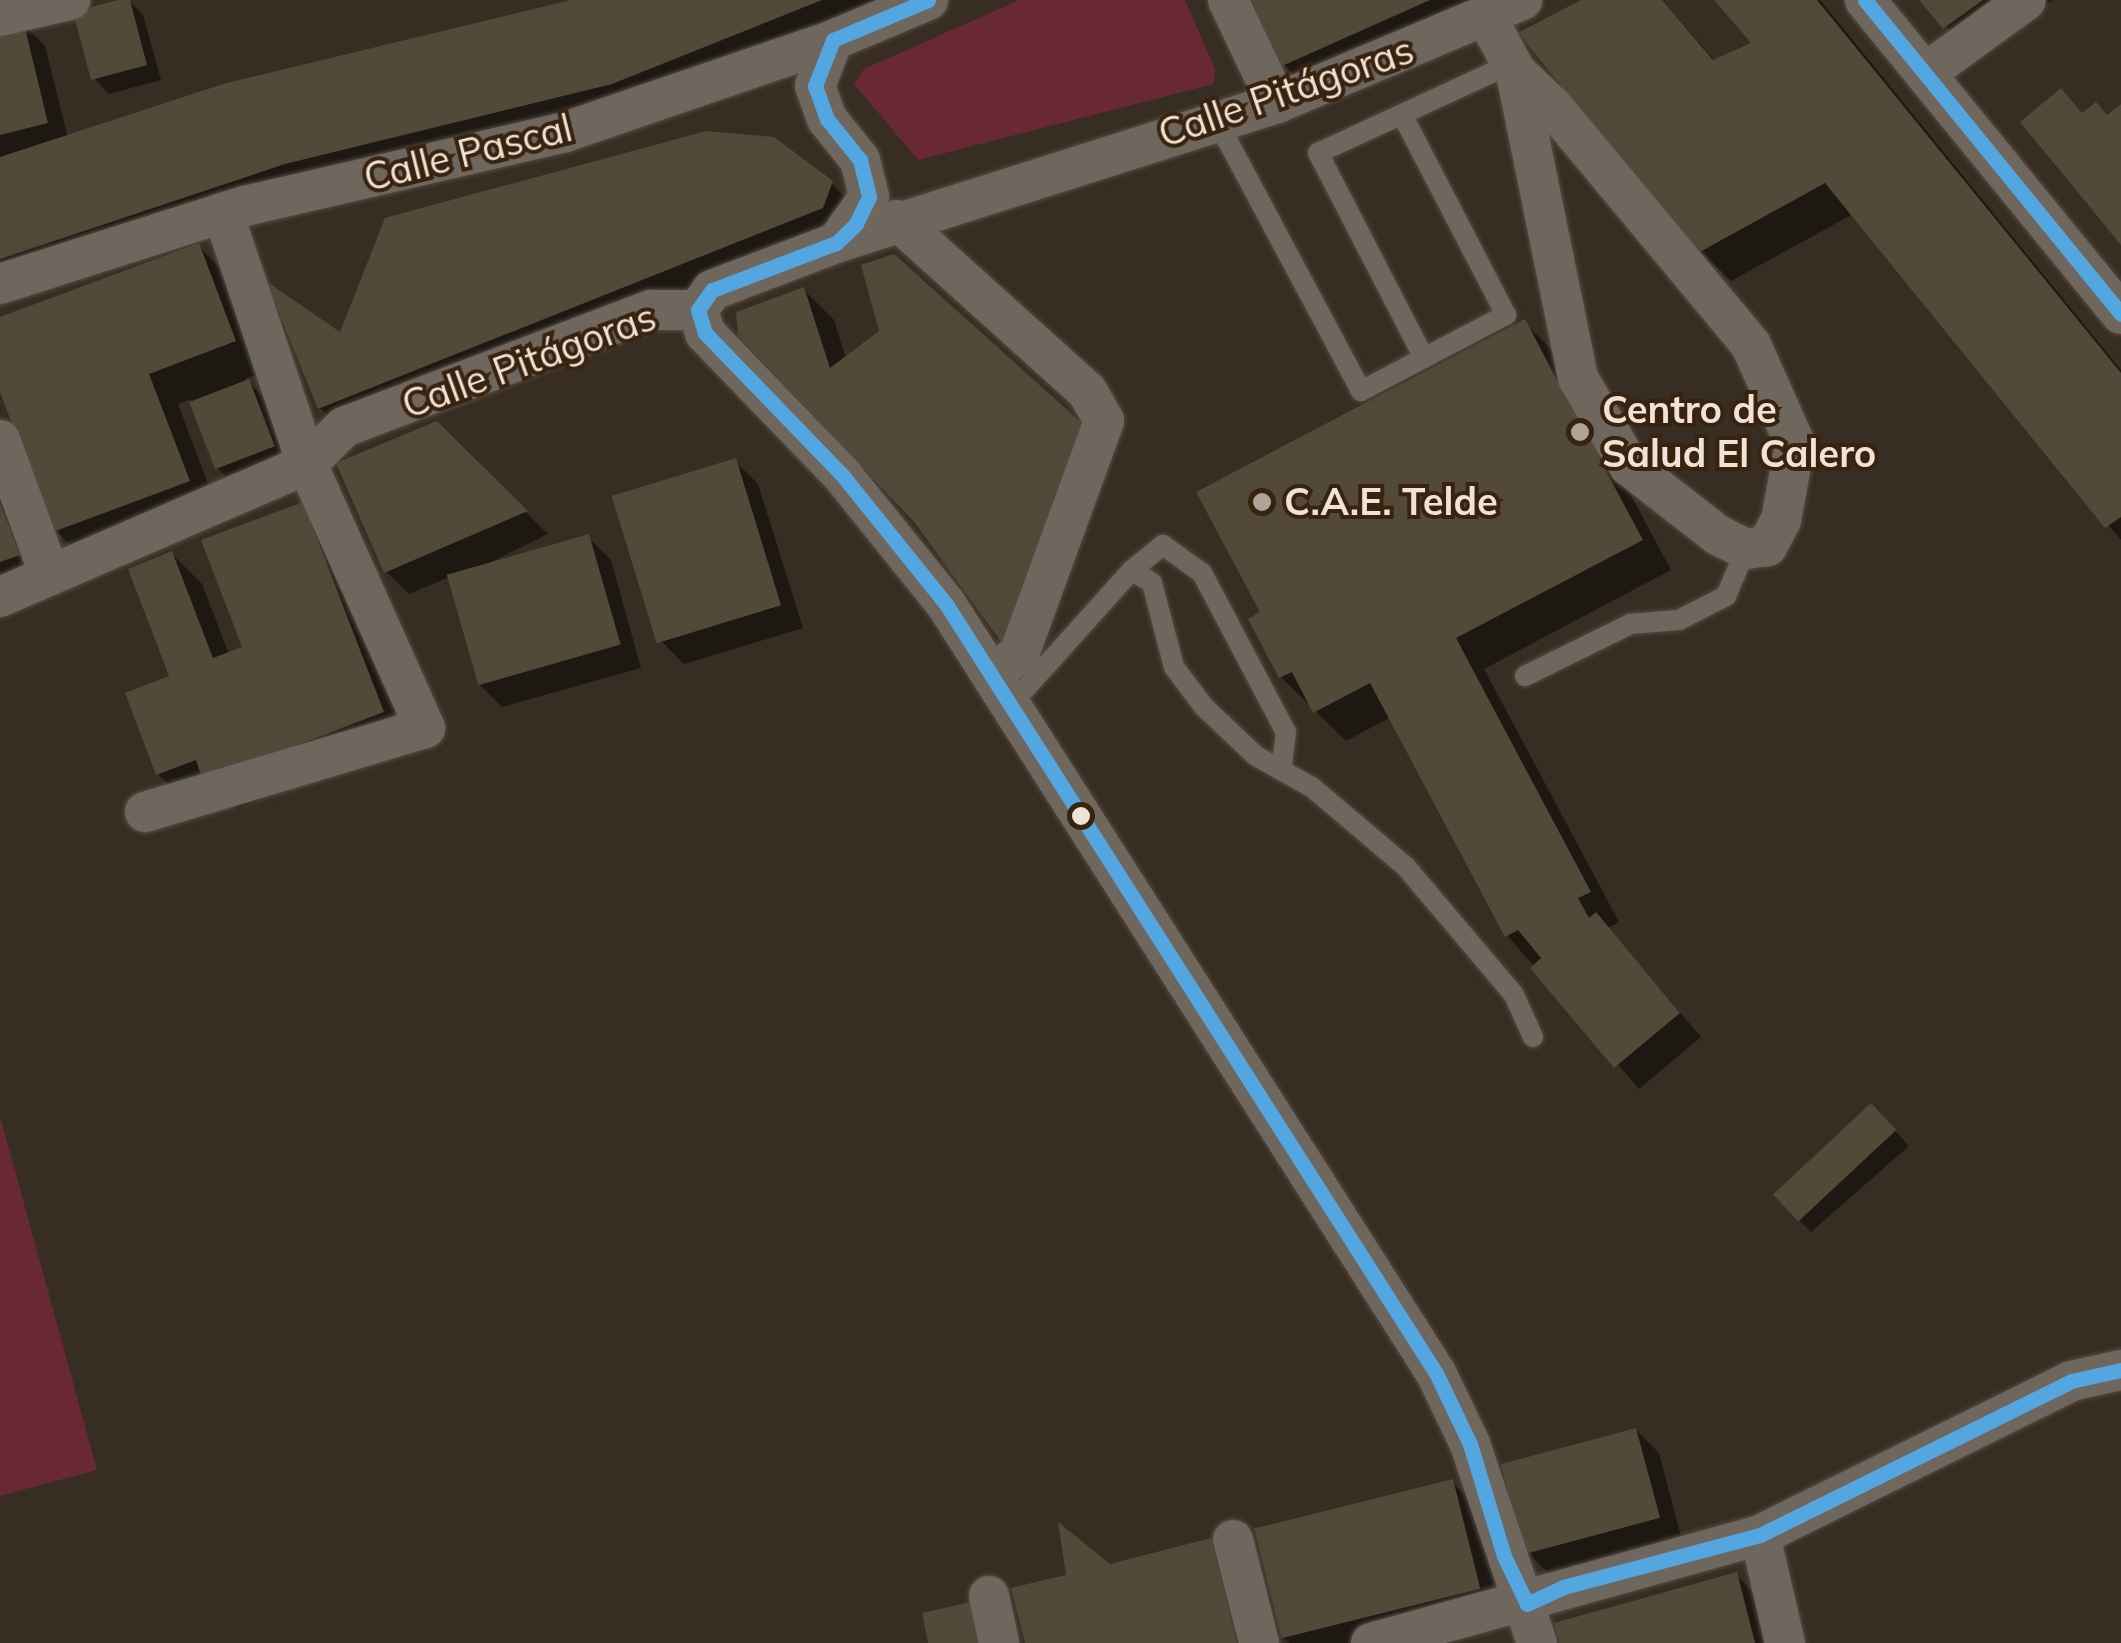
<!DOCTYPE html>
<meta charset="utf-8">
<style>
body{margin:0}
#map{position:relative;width:2121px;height:1643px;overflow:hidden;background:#382d22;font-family:Mulish,sans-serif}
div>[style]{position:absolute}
.green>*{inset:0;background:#682934}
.shadow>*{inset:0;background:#0007}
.building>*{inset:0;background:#524939;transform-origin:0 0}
.roads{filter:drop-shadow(0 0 2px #554b41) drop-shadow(0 0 2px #554b41)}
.lane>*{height:20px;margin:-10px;padding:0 10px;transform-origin:10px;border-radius:10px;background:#6f675e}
.street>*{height:40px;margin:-20px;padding:0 20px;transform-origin:20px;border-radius:20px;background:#6f675e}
.bus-1>*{height:15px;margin:-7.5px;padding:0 7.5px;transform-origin:7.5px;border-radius:7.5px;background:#53a6e0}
.dots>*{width:28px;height:28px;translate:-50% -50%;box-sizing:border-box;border:5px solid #38230e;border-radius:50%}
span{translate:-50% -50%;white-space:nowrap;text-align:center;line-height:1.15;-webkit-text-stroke:8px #38230e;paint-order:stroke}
.street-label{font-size:38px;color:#f0e2d6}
.poi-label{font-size:38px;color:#f0e2d6;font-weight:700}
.left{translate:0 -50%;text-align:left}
</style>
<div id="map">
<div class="green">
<i style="clip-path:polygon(1019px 0,1185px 0,1215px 69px,1214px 84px,918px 160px,854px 84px,864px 69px)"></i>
<i style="clip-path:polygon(0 1116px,97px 1470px,0 1496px)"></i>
</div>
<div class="shadow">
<i style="clip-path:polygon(128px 0,143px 15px,161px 80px,109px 94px,94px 78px)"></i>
<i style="clip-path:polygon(578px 0,926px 0,0 300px,0 28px,22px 23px,45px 46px,68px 138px)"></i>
<i style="clip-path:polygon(1254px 0,1526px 0,1314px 95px,1284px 65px)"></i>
<i style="clip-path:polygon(1586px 0,1662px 0,1716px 62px,1755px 44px,1717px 0,1820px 0,2121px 370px,2121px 540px,1853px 214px,1731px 281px,1700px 251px)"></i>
<i style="clip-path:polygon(1922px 0,2053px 0,1975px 58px)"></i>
<i style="clip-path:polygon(831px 183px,862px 214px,853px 237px,350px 438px,320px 408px,341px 336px)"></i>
<i style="clip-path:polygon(198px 246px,228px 276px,264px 372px,245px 379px,264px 397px,288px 462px,232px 482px,216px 467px,191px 399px,178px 404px,218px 511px,85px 560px,55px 530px,0 384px,0 320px)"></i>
<i style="clip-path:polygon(804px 290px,834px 320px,846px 359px,1082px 427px,1112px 457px,1035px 673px,916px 521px,741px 335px)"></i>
<i style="clip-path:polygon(1524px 322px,1554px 352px,1671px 570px,1484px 669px,1619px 922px,1608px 928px,1701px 1037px,1639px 1089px,1507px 935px,1391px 717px,1346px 741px,1281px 677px,1263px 613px)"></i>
<i style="clip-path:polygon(436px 424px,548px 534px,481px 567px,588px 537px,611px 560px,641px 668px,502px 707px,479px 684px,449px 577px,409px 594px,386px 571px)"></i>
<i style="clip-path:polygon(0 460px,49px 585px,0 604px)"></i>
<i style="clip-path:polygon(735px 461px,758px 484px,803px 628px,684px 664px,661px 641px)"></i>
<i style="clip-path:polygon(302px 505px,332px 535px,412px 742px,236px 809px,219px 793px,189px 804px,158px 774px,172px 678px,172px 554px,202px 584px,229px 654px,245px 648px)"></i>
<i style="clip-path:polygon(1886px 1121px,1909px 1146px,1811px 1232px,1796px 1217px)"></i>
<i style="clip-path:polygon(1636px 1430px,1659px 1453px,1682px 1540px,1549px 1574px,1526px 1551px)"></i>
<i style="clip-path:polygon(1452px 1482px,1482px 1512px,1509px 1618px,1412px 1643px,1289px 1643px,1284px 1638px)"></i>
<i style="clip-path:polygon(1210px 1541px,1240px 1571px,1258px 1643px,1028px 1643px,1110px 1566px)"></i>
<i style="clip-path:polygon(1736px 1575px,1766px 1605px,1776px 1643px,1562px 1643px)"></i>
</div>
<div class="building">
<i style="clip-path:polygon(118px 0,130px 0,147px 65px,91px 80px,73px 12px)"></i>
<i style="clip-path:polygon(571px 0,822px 0,612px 84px,285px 164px,0 259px,0 157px,223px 84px)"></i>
<i style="clip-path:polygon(1251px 0,1430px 0,1282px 66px)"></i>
<i style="clip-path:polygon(1581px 0,1662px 0,1713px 60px,1751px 43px,1714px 0,1817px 0,2121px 373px,2121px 517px,2105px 528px,1825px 183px,1698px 253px,1518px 33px)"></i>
<i style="clip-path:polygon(1919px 0,1983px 0,1943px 29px)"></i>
<i style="clip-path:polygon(23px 20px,48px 123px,0 135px,0 25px)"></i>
<i style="clip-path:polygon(2061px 88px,2082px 113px,2096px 102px,2107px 115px,2121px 104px,2121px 245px,2020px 122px)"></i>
<i style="clip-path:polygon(706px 131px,774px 137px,833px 181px,823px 208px,318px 409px,266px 281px,340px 332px,385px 218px)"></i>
<i style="clip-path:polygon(199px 243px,236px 341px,149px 374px,190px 481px,53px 532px,0 392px,0 317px)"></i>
<i style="clip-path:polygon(894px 254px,1084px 425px,1004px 646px,915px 523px,738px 336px,736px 312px,804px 287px,830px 368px,879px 331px,861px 265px)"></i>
<i style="clip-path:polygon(1525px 319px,1568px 401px,1612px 452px,1599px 458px,1643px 540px,1456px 638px,1591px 892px,1578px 898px,1589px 918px,1596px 912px,1680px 1013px,1614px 1068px,1530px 968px,1541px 958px,1518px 930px,1505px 937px,1370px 683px,1313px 713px,1292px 672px,1279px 678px,1248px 619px,1260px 612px,1196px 492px)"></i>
<i style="left:249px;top:379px;width:72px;height:64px;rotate:69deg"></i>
<i style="clip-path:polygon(437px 421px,528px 511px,384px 573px,336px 463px)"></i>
<i style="left:736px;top:458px;width:154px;height:130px;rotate:73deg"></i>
<i style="clip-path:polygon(303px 502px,384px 712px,203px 781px,196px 760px,156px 775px,125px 693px,169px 676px,128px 569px,172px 551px,213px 658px,242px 647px,201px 540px)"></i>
<i style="clip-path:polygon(0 503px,20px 555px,0 562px)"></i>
<i style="left:589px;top:534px;width:115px;height:148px;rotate:74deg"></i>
<i style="left:1871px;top:1103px;width:37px;height:134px;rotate:47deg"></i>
<i style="left:1636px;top:1428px;width:93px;height:140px;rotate:75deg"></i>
<i style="left:1453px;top:1479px;width:113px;height:205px;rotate:76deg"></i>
<i style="clip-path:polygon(1058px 1522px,1110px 1564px,1211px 1538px,1237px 1643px,1025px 1643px,1011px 1588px,1066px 1575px)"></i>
<i style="clip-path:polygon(1737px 1572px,1755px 1643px,1559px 1643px,1554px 1623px)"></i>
<i style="clip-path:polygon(971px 1602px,980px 1643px,928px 1643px,922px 1613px)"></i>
</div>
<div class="roads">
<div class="lane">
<i style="left:1217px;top:121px;width:306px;rotate:61.9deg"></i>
<i style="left:1361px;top:391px;width:164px;rotate:-27.7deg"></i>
<i style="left:1506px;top:315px;width:222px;rotate:-117.4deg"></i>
<i style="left:1424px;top:358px;width:231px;rotate:-117.3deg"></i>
<i style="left:1318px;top:153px;width:213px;rotate:-24.8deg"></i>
<i style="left:1132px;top:570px;width:40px;rotate:-39deg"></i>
<i style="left:1163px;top:545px;width:48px;rotate:35.7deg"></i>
<i style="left:1202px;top:573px;width:180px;rotate:62.2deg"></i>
<i style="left:1286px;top:732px;width:39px;rotate:97deg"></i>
<i style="left:1525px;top:676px;width:117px;rotate:-26.3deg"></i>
<i style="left:1630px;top:624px;width:49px;rotate:-4.7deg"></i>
<i style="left:1679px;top:620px;width:53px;rotate:-27.1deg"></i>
<i style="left:1726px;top:596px;width:51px;rotate:-66.9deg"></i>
<i style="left:1007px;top:699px;width:22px;rotate:-30deg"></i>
<i style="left:1026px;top:688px;width:159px;rotate:-48.1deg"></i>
<i style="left:1132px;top:570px;width:24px;rotate:33deg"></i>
<i style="left:1152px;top:583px;width:87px;rotate:75.3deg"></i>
<i style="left:1174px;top:667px;width:50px;rotate:53.1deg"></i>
<i style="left:1204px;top:707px;width:71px;rotate:43.3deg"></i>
<i style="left:1256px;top:756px;width:65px;rotate:29.3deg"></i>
<i style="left:1313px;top:788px;width:122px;rotate:40.3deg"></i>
<i style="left:1406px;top:867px;width:167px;rotate:49.8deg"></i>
<i style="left:1514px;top:995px;width:46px;rotate:65.7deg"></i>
</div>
<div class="street">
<i style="left:1228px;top:0;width:114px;rotate:64.6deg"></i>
<i style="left:1865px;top:0;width:405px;rotate:50.8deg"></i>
<i style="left:0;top:16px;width:72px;rotate:-12.9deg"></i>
<i style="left:1487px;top:18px;width:61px;rotate:61.8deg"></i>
<i style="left:1516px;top:72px;width:50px;rotate:43.4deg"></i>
<i style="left:1552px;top:106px;width:311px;rotate:50.2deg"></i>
<i style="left:1751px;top:345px;width:108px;rotate:66deg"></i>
<i style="left:1795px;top:444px;width:77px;rotate:100.4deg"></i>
<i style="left:1781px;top:520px;width:30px;rotate:118deg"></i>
<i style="left:1767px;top:546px;width:21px;rotate:172deg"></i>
<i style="left:1746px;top:549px;width:30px;rotate:-154deg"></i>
<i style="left:1719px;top:536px;width:114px;rotate:-142.1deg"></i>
<i style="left:1629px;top:466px;width:102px;rotate:-120.1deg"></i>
<i style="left:1578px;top:378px;width:312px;rotate:-101.5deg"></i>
<i style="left:833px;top:40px;width:49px;rotate:111.4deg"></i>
<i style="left:815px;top:86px;width:35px;rotate:70deg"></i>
<i style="left:827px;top:119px;width:53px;rotate:51.2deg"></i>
<i style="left:860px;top:160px;width:38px;rotate:76deg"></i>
<i style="left:869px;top:197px;width:55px;rotate:125.4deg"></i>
<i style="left:1927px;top:72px;width:122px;rotate:-36deg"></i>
<i style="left:897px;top:220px;width:256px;rotate:42deg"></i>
<i style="left:1087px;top:391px;width:34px;rotate:60deg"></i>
<i style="left:1104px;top:421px;width:246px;rotate:110deg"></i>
<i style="left:1020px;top:652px;width:37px;rotate:139deg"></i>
<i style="left:0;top:284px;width:257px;rotate:-17.7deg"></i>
<i style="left:245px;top:206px;width:328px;rotate:-13deg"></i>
<i style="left:565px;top:132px;width:283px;rotate:-18.9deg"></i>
<i style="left:833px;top:40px;width:103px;rotate:-22.8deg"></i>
<i style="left:698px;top:310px;width:24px;rotate:73deg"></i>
<i style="left:705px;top:333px;width:199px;rotate:46deg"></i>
<i style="left:843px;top:476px;width:164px;rotate:51.2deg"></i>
<i style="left:946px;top:604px;width:912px;rotate:57.5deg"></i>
<i style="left:1436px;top:1373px;width:79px;rotate:64.4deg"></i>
<i style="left:1470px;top:1444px;width:210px;rotate:71.4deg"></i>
<i style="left:698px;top:310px;width:24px;rotate:-55deg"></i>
<i style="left:712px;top:290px;width:133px;rotate:-20.8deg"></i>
<i style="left:836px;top:243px;width:463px;rotate:-17.6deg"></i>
<i style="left:1277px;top:103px;width:266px;rotate:-22.8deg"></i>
<i style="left:0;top:440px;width:142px;rotate:69.8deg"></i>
<i style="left:0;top:597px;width:335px;rotate:-23.4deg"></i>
<i style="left:307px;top:464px;width:52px;rotate:-45deg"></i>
<i style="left:344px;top:427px;width:329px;rotate:-20.9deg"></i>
<i style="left:651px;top:310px;width:47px"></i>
<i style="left:145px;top:812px;width:292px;rotate:-16.7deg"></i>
<i style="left:425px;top:728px;width:289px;rotate:-114.1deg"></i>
<i style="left:307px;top:464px;width:265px;rotate:-108.5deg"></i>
<i style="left:1760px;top:1535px;width:111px;rotate:77deg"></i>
<i style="left:1233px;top:1540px;width:106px;rotate:75.8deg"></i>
<i style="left:989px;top:1596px;width:48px;rotate:78deg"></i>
<i style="left:1371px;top:1643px;width:404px;rotate:-15.5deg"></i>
<i style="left:1760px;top:1535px;width:347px;rotate:-26.3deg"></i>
<i style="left:2071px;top:1381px;width:51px;rotate:-12.4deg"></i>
</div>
</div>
<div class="bus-1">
<i style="left:928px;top:0;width:103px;rotate:157.2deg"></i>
<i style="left:833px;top:40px;width:49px;rotate:111.4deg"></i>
<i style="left:815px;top:86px;width:35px;rotate:70deg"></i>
<i style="left:827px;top:119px;width:53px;rotate:51.2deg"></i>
<i style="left:860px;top:160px;width:38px;rotate:76deg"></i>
<i style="left:869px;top:197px;width:30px;rotate:116deg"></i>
<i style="left:856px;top:224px;width:28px;rotate:136deg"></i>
<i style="left:836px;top:243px;width:133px;rotate:159.2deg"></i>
<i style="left:712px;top:290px;width:24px;rotate:125deg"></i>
<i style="left:698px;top:310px;width:24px;rotate:73deg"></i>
<i style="left:705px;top:333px;width:199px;rotate:46deg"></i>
<i style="left:843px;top:476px;width:164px;rotate:51.2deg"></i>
<i style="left:946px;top:604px;width:912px;rotate:57.5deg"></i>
<i style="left:1436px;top:1373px;width:79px;rotate:64.4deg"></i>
<i style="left:1470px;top:1444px;width:117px;rotate:73.1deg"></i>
<i style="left:1504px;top:1556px;width:53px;rotate:64.4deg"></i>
<i style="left:1527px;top:1604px;width:40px;rotate:-25deg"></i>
<i style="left:1563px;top:1587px;width:204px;rotate:-14.8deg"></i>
<i style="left:1760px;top:1535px;width:347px;rotate:-26.3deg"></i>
<i style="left:2071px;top:1381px;width:51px;rotate:-12.4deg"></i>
<i style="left:1865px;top:0;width:405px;rotate:50.8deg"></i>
</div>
<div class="dots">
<i style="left:1580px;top:432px;background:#b0a397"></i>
<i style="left:1262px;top:502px;background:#b0a397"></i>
<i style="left:1081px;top:816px;background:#f0e2d6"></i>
</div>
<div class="street-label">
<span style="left:1286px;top:92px;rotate:-19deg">Calle Pitágoras</span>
<span style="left:468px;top:153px;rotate:-14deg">Calle Pascal</span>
<span style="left:529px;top:361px;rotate:-20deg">Calle Pitágoras</span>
</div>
<div class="poi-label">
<span class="left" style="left:1602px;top:432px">Centro de<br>Salud El Calero</span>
<span class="left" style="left:1284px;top:502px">C.A.E. Telde</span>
</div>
</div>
